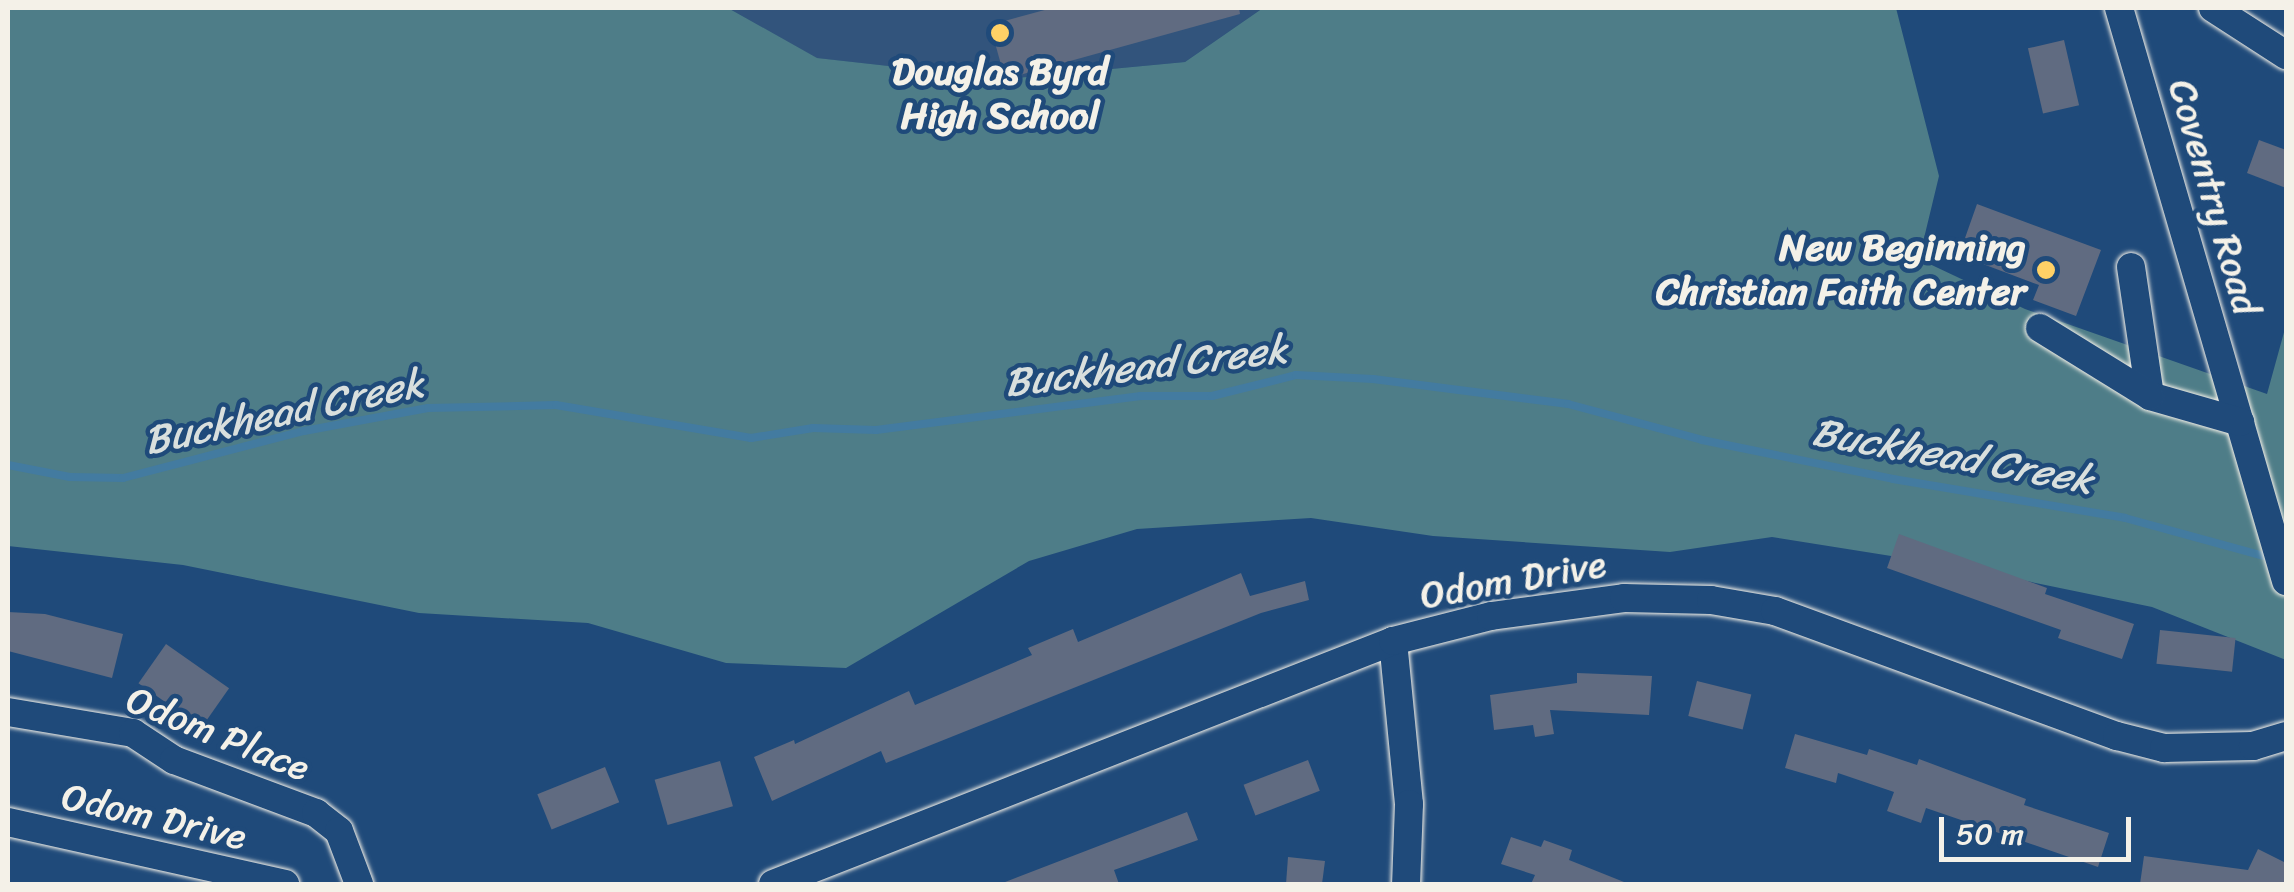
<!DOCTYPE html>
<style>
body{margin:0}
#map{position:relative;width:2294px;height:892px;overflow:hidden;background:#1f4a7a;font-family:Sriracha,sans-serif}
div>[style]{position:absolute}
.built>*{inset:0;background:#32547c}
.green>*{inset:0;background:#4e7d88}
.stream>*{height:8px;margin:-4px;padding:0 4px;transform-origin:4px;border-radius:4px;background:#437ba0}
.building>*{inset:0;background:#606b81;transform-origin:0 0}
.roads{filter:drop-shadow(0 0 2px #f4f1e8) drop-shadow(0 0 2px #f4f1e8)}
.minor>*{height:28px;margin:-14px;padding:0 14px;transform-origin:14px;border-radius:14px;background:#1f4a7a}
.dots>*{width:28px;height:28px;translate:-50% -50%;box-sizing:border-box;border:5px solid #1f4a7a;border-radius:50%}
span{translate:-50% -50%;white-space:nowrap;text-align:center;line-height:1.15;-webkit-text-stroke:9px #1f4a7a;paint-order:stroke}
.poi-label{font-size:38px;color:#f4f1e8;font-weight:700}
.right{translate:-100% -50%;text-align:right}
.street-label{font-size:38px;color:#f4f1e8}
.water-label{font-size:40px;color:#d9dfdd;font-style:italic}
.frame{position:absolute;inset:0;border:10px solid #f4f1e8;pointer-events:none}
.scale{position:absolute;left:1939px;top:817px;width:192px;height:45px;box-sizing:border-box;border:5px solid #f4f1e8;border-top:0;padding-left:12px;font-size:30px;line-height:35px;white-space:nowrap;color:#f4f1e8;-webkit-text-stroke:8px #1f4a7a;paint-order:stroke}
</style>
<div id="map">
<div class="built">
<i style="clip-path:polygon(728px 8px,1263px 8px,1185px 62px,1005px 79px,816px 58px)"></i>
</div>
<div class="green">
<i style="clip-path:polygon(8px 8px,728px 8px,817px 58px,1005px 79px,1185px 62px,1263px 8px,1896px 8px,1939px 176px,1919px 259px,2025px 309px,2267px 394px,2286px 325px,2286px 660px,2152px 607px,1954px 566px,1772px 537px,1670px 552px,1433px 536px,1311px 518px,1137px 529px,1029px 561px,846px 668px,726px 663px,588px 623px,419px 613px,183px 565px,8px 546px)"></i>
</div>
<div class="stream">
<i style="left:8px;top:465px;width:63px;rotate:11deg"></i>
<i style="left:70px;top:477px;width:53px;rotate:1.1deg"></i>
<i style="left:123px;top:478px;width:187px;rotate:-14.6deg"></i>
<i style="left:304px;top:431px;width:126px;rotate:-10.5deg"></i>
<i style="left:428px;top:408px;width:128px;rotate:-1.3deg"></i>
<i style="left:556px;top:405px;width:198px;rotate:9.6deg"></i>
<i style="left:751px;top:438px;width:63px;rotate:-9.2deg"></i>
<i style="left:813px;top:428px;width:63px;rotate:1.8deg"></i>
<i style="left:876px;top:430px;width:267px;rotate:-7.3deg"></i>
<i style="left:1141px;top:396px;width:71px"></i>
<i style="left:1212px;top:396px;width:87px;rotate:-14deg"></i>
<i style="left:1296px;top:375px;width:77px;rotate:3deg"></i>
<i style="left:1373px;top:379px;width:197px;rotate:7.3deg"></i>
<i style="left:1568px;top:404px;width:139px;rotate:15deg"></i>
<i style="left:1702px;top:440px;width:195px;rotate:11.5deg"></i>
<i style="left:1893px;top:479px;width:235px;rotate:9.5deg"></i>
<i style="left:2125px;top:518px;width:151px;rotate:15.3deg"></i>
</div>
<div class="building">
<i style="clip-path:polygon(1052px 8px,1239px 8px,1240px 14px,1005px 79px,990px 25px)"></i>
<i style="left:2064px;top:40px;width:67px;height:37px;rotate:77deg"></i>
<i style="clip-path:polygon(2259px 140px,2286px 150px,2286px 188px,2247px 173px)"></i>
<i style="clip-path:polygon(1977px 204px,2101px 250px,2076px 316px,2033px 300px,2039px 285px,1959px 255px)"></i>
<i style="clip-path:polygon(1899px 534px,2047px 588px,2045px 594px,2134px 624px,2122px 659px,2058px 638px,2061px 630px,1887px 568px)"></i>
<i style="clip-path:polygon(1241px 573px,1250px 596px,1305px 581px,1309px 600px,1261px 613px,886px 763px,881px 751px,772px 801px,754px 757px,794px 740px,795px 744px,909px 691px,915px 705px,1032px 655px,1028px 648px,1073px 629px,1078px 642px)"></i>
<i style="clip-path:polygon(8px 612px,45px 614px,123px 634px,112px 678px,8px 651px)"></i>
<i style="left:2160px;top:630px;width:76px;height:34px;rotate:6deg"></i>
<i style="left:166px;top:644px;width:77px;height:48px;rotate:35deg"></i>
<i style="clip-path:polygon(1577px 673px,1652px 676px,1649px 715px,1550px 710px,1554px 734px,1535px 737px,1533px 725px,1494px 730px,1490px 695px,1577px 683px)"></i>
<i style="left:1697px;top:681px;width:56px;height:36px;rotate:14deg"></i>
<i style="clip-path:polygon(1795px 734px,1867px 755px,1869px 749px,1917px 765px,1919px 759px,2026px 799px,2024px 805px,2109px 833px,2098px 867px,1926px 808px,1921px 823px,1887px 811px,1894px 792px,1838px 773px,1836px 783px,1785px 768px)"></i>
<i style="left:1308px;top:760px;width:33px;height:69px;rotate:69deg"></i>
<i style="left:720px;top:761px;width:47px;height:68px;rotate:74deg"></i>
<i style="left:605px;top:767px;width:38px;height:73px;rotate:68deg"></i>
<i style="clip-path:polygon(1187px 812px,1198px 840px,1114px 870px,1119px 884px,1000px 884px)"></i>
<i style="clip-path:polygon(1511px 837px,1541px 847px,1544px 840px,1572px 850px,1569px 860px,1629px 884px,1531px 884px,1535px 875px,1501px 864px)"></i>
<i style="clip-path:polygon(2258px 849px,2286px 863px,2286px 884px,2140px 884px,2144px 856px,2248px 870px)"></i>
<i style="clip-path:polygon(1288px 857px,1325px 861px,1322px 884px,1286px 884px)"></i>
</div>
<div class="roads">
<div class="minor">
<i style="left:2119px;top:8px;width:597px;rotate:73.75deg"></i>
<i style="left:2213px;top:8px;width:87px;rotate:32.8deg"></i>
<i style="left:2131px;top:267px;width:130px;rotate:81.6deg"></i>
<i style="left:2150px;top:396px;width:94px;rotate:16.1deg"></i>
<i style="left:2040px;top:328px;width:129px;rotate:31.7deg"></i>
<i style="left:1393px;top:641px;width:164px;rotate:84.4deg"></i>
<i style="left:1409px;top:804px;width:80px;rotate:92.1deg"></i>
<i style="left:8px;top:712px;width:127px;rotate:9.5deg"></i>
<i style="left:133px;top:733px;width:49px;rotate:33.4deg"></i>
<i style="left:174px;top:760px;width:152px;rotate:20.5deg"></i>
<i style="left:316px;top:813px;width:29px;rotate:38deg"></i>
<i style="left:339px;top:831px;width:57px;rotate:69.3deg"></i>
<i style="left:8px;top:822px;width:284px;rotate:12.6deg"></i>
<i style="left:773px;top:884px;width:666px;rotate:-21.4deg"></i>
<i style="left:1393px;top:641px;width:101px;rotate:-14.3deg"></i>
<i style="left:1491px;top:616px;width:134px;rotate:-7.7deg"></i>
<i style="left:1624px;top:598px;width:87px;rotate:1.3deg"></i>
<i style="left:1711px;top:600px;width:65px;rotate:9.8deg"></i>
<i style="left:1775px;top:611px;width:364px;rotate:20.1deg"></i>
<i style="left:2117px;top:736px;width:49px;rotate:14.3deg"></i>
<i style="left:2164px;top:748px;width:89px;rotate:-1.3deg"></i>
<i style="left:2253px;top:746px;width:34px;rotate:-17deg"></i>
</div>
</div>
<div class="dots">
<i style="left:1000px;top:33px;background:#ffd166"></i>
<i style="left:2046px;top:270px;background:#ffd166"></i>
</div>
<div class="poi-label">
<span style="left:1000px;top:94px">Douglas Byrd<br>High School</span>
<span class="right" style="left:2026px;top:270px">New Beginning<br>Christian Faith Center</span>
</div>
<div class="street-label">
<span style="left:2214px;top:197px;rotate:74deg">Coventry Road</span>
<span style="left:1513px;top:580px;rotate:-10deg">Odom Drive</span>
<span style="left:218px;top:734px;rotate:22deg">Odom Place</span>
<span style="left:154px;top:817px;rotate:13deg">Odom Drive</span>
</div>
<div class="water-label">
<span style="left:1146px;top:366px;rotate:-7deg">Buckhead Creek</span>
<span style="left:284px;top:412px;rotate:-12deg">Buckhead Creek</span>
<span style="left:1953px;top:456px;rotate:10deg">Buckhead Creek</span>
</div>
<div class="frame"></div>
<div class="scale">50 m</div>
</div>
